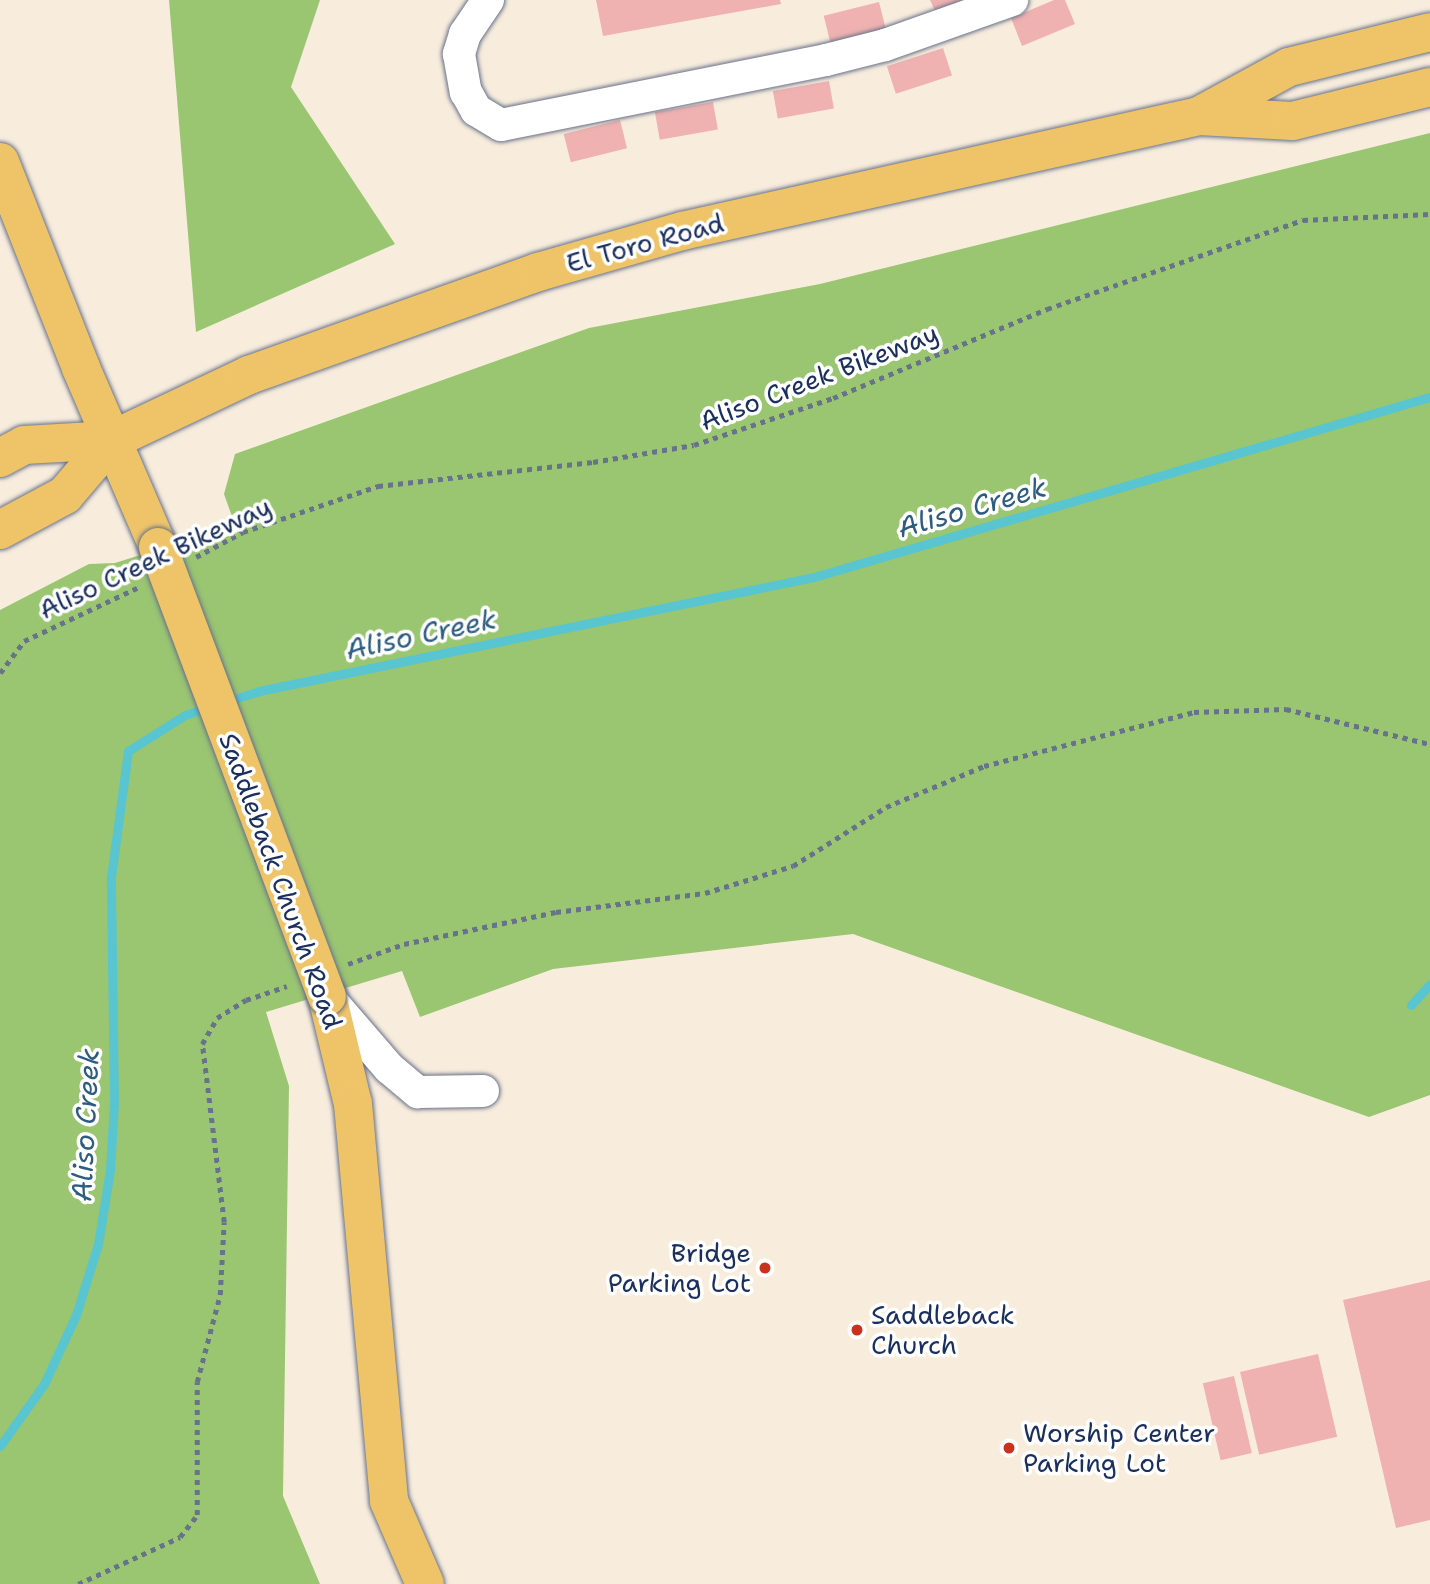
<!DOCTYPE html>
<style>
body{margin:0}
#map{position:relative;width:1430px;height:1584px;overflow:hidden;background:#f8eddd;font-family:"Shantell Sans",sans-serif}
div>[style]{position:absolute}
.green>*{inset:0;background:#9ac571}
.stream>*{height:9px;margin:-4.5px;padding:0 4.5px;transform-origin:4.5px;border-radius:4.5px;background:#58c5d1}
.building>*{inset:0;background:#efb2b1;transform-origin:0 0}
.path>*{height:4.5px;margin-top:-2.25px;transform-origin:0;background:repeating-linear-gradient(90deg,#68728a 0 5px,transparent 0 10px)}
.roads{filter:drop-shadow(0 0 2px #68728a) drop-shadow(0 0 2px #68728a)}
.minor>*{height:32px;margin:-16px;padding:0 16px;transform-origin:16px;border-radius:16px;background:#fff}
.major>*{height:38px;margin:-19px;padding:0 19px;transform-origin:19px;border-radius:19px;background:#efc469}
.bridges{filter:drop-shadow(0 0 2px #68728a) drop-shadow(0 0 2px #68728a)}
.major-bridge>*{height:38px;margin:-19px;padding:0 19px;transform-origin:19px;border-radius:19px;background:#efc469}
.dots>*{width:19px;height:19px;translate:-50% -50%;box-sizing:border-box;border:4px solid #fff;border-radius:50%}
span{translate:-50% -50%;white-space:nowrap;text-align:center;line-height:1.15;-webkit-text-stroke:7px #fff;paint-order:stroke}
.street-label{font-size:26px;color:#1b2f5e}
.poi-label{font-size:26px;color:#1b2f5e}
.right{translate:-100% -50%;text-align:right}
.left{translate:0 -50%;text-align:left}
.water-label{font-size:28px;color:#2d5c80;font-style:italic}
</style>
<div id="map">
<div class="green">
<i style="clip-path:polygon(169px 0,320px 0,291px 87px,395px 244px,196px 332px)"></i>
<i style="clip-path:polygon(1430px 133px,1430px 1095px,1369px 1117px,853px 934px,553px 969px,420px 1017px,402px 971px,266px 1012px,289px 1086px,283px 1496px,320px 1584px,0 1584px,0 610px,89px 564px,115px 563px,235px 525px,224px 494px,235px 454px,589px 328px,820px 284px)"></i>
</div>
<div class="stream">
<i style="left:224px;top:702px;width:37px;rotate:-17deg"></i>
<i style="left:259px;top:691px;width:567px;rotate:-11.61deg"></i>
<i style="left:814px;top:577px;width:642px;rotate:-16.29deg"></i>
<i style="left:1411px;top:1005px;width:28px;rotate:-48deg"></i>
<i style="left:0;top:1446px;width:76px;rotate:-54.6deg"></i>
<i style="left:44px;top:1384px;width:76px;rotate:-65.1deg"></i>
<i style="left:76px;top:1315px;width:74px;rotate:-72.8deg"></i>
<i style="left:98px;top:1244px;width:75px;rotate:-80.8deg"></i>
<i style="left:110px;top:1170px;width:68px;rotate:-86.6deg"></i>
<i style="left:114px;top:1102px;width:225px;rotate:-90.8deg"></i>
<i style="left:111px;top:877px;width:127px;rotate:-82.3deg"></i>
<i style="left:128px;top:751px;width:67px;rotate:-32.3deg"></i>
<i style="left:185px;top:715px;width:24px;rotate:-19deg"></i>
</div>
<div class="building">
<i style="clip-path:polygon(596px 0,780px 0,781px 4px,603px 36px)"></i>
<i style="clip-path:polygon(930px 0,966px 0,936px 13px)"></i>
<i style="clip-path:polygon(1054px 0,1065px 0,1075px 24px,1022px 46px,1011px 18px)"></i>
<i style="left:879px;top:2px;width:30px;height:57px;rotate:76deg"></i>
<i style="left:943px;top:48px;width:29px;height:59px;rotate:72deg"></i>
<i style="left:829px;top:81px;width:28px;height:57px;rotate:80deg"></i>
<i style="left:713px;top:102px;width:28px;height:59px;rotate:80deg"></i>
<i style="left:620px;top:120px;width:29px;height:58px;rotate:76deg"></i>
<i style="clip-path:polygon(1430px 1280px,1430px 1520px,1396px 1528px,1343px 1300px)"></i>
<i style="left:1318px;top:1354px;width:85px;height:80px;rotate:77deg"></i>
<i style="left:1234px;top:1376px;width:79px;height:32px;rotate:77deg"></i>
</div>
<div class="path">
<i style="left:196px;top:557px;width:53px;rotate:-28deg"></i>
<i style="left:243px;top:532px;width:143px;rotate:-18.8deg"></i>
<i style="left:378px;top:486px;width:216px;rotate:-6.4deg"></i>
<i style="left:593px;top:462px;width:102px;rotate:-9.6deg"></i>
<i style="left:694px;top:445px;width:147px;rotate:-18.7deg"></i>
<i style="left:833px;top:398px;width:232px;rotate:-22.6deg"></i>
<i style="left:1047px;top:309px;width:271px;rotate:-19.2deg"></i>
<i style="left:1303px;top:220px;width:127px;rotate:-2.7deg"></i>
<i style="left:0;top:673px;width:40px;rotate:-53deg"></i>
<i style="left:24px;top:641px;width:127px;rotate:-25.2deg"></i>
<i style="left:348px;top:964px;width:59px;rotate:-19.7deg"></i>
<i style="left:404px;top:944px;width:155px;rotate:-11.9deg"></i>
<i style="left:556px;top:912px;width:150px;rotate:-7.3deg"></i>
<i style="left:705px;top:893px;width:92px;rotate:-17.1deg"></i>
<i style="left:793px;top:866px;width:110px;rotate:-32.4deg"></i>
<i style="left:886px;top:807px;width:106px;rotate:-22.7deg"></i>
<i style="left:984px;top:766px;width:217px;rotate:-14.4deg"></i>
<i style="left:1194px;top:712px;width:92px;rotate:-1.9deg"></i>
<i style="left:1286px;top:709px;width:148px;rotate:13.7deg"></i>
<i style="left:78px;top:1584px;width:112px;rotate:-24.7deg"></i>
<i style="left:180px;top:1537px;width:28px;rotate:-52deg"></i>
<i style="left:197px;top:1515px;width:133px;rotate:-90deg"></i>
<i style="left:197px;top:1382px;width:90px;rotate:-75.2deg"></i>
<i style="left:220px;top:1295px;width:73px;rotate:-86.9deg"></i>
<i style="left:224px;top:1222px;width:179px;rotate:-97deg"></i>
<i style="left:202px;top:1044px;width:30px;rotate:-60deg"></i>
<i style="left:217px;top:1018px;width:34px;rotate:-32deg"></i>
<i style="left:246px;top:1000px;width:43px;rotate:-18.9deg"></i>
</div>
<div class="roads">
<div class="minor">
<i style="left:488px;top:0;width:41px;rotate:124.1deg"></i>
<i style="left:465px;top:34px;width:21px;rotate:107deg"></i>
<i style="left:459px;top:54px;width:39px;rotate:80deg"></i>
<i style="left:466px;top:92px;width:21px;rotate:61deg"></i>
<i style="left:476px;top:110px;width:29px;rotate:31deg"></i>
<i style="left:501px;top:125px;width:331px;rotate:-11.3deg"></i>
<i style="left:826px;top:60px;width:61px;rotate:-14.3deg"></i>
<i style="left:885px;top:45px;width:135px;rotate:-19.5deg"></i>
<i style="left:327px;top:996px;width:95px;rotate:49.3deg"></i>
<i style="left:389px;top:1068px;width:38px;rotate:40deg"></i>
<i style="left:418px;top:1092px;width:65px;rotate:-0.9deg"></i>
</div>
<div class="major">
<i style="left:1199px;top:116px;width:102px;rotate:-28.6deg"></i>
<i style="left:1289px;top:67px;width:145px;rotate:-13.9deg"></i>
<i style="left:0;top:162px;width:221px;rotate:68.5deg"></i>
<i style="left:81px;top:368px;width:195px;rotate:66.7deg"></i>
<i style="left:0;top:458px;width:27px;rotate:-28deg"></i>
<i style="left:24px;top:445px;width:88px;rotate:-3.3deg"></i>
<i style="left:112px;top:440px;width:152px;rotate:-25.4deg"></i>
<i style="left:249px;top:375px;width:307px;rotate:-19.6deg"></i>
<i style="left:538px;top:272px;width:150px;rotate:-15.9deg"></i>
<i style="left:682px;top:231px;width:530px;rotate:-12.54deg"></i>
<i style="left:1199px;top:116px;width:94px;rotate:3deg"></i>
<i style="left:1293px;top:121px;width:141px;rotate:-13.9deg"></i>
<i style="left:0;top:530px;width:74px;rotate:-28.3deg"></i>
<i style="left:65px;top:495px;width:72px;rotate:-49.5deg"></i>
<i style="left:327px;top:996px;width:111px;rotate:76.5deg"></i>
<i style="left:353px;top:1104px;width:399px;rotate:84.8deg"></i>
<i style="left:389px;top:1501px;width:90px;rotate:66.6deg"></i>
</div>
</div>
<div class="bridges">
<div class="major-bridge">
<i style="left:158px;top:547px;width:480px;rotate:69.4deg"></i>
</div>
</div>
<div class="dots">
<i style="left:765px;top:1268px;background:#c8321e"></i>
<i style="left:857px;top:1330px;background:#c8321e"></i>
<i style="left:1009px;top:1448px;background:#c8321e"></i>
</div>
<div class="street-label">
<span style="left:645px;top:243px;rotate:-15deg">El Toro Road</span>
<span style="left:819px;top:377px;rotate:-21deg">Aliso Creek Bikeway</span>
<span style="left:155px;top:558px;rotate:-25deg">Aliso Creek Bikeway</span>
<span style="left:281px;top:881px;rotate:70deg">Saddleback Church Road</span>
</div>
<div class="poi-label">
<span class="right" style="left:751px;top:1268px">Bridge<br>Parking Lot</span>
<span class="left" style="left:871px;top:1330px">Saddleback<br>Church</span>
<span class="left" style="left:1023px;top:1448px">Worship Center<br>Parking Lot</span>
</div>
<div class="water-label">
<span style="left:972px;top:507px;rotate:-16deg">Aliso Creek</span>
<span style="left:421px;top:634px;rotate:-12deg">Aliso Creek</span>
<span style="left:85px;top:1125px;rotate:-87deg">Aliso Creek</span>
</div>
</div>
